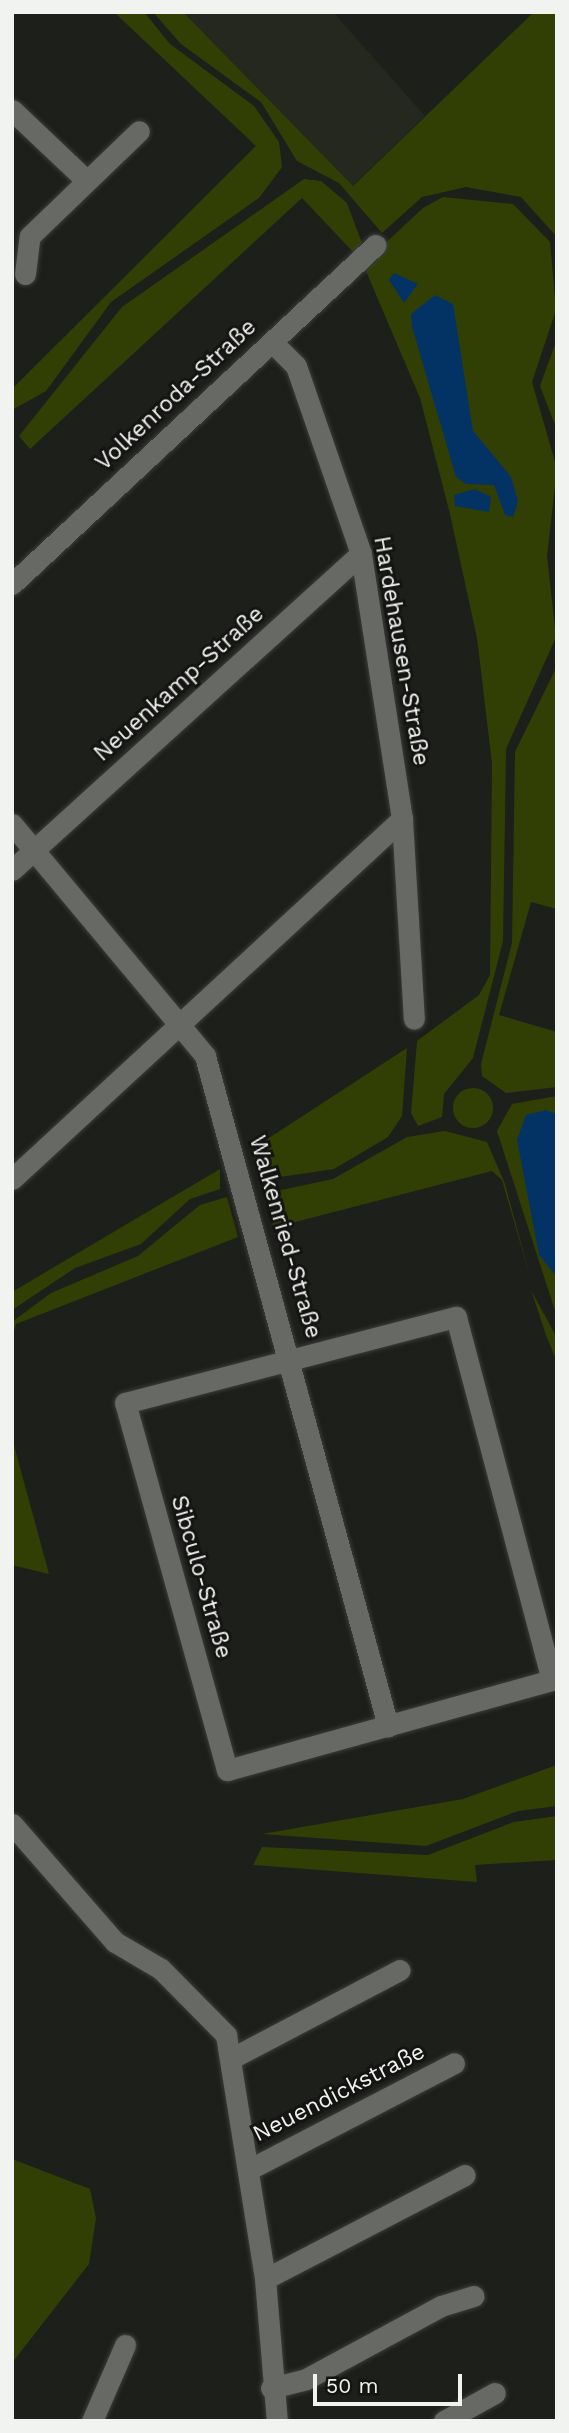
<!DOCTYPE html>
<meta charset="utf-8">
<style>
body{margin:0}
#map{position:relative;width:569px;height:2433px;overflow:hidden;background:#1d1f1b;font-family:"Work Sans",sans-serif}
div>[style]{position:absolute}
.built>*{inset:0;background:#25281f}
.green>*{inset:0;background:#323f04}
.round{border-radius:50%}
.water>*{inset:0;background:#033364}
.roads{filter:drop-shadow(0 0 2px #3b3c39) drop-shadow(0 0 2px #3b3c39)}
.minor>*{height:21px;margin:-10.5px;padding:0 10.5px;transform-origin:10.5px;border-radius:10.5px;background:#676964}
span{translate:-50% -50%;white-space:nowrap;text-align:center;line-height:1.15;-webkit-text-stroke:6px #141512;paint-order:stroke}
.street-label{font-size:23px;color:#f1f3f0}
.frame{position:absolute;inset:0;border:14px solid #f1f3f0;pointer-events:none}
.scale{position:absolute;left:313px;top:2374px;width:149px;height:32px;box-sizing:border-box;border:4px solid #f1f3f0;border-top:0;padding-left:9px;font-size:21px;line-height:24px;white-space:nowrap;color:#f1f3f0;-webkit-text-stroke:5px #141512;paint-order:stroke}
</style>
<div id="map">
<div class="built">
<i style="clip-path:polygon(183px 12px,333px 12px,425px 116px,352px 186px)"></i>
</div>
<div class="green">
<i style="clip-path:polygon(114px 12px,144px 12px,170px 44px,254px 106px,279px 142px,282px 167px,259px 198px,111px 302px,46px 391px,12px 410px,12px 389px,256px 146px)"></i>
<i style="clip-path:polygon(153px 12px,183px 12px,353px 186px,534px 12px,557px 12px,557px 237px,521px 197px,466px 187px,422px 197px,382px 233px,339px 183px,297px 161px,261px 102px,181px 44px)"></i>
<i style="clip-path:polygon(304px 179px,321px 181px,347px 203px,363px 246px,355px 254px,302px 198px,30px 449px,19px 436px,122px 307px)"></i>
<i style="clip-path:polygon(443px 197px,513px 204px,550px 242px,556px 310px,532px 382px,557px 469px,547px 556px,556px 637px,506px 749px,503px 941px,473px 1058px,444px 1094px,442px 1117px,418px 1126px,411px 1113px,417px 1041px,479px 995px,490px 975px,492px 763px,477px 638px,450px 514px,420px 398px,363px 264px,423px 208px)"></i>
<i style="clip-path:polygon(557px 339px,557px 430px,540px 386px)"></i>
<i style="clip-path:polygon(557px 666px,557px 909px,531px 902px,499px 1015px,557px 1032px,557px 1087px,506px 1093px,482px 1076px,481px 1064px,512px 943px,515px 752px)"></i>
<i style="clip-path:polygon(407px 1048px,402px 1116px,388px 1137px,334px 1169px,260px 1180px,252px 1149px)"></i>
<i class="round" style="left:453px;top:1088px;width:40px;height:40px"></i>
<i style="clip-path:polygon(557px 1096px,557px 1317px,497px 1131px,512px 1104px)"></i>
<i style="clip-path:polygon(445px 1131px,487px 1142px,505px 1184px,531px 1280px,502px 1180px,492px 1171px,272px 1228px,267px 1193px,333px 1179px,407px 1137px)"></i>
<i style="clip-path:polygon(220px 1169px,220px 1189px,190px 1199px,141px 1244px,75px 1268px,12px 1310px,12px 1292px)"></i>
<i style="clip-path:polygon(227px 1197px,238px 1237px,16px 1324px,12px 1337px,12px 1322px,51px 1293px,138px 1256px,200px 1205px)"></i>
<i style="clip-path:polygon(531px 1290px,557px 1338px,557px 1362px,546px 1335px)"></i>
<i style="clip-path:polygon(12px 1438px,49px 1574px,12px 1565px)"></i>
<i style="clip-path:polygon(557px 1765px,557px 1806px,518px 1811px,426px 1846px,262px 1834px,463px 1799px)"></i>
<i style="clip-path:polygon(557px 1816px,557px 1860px,475px 1865px,477px 1882px,253px 1865px,262px 1847px,428px 1855px,514px 1822px)"></i>
<i style="clip-path:polygon(12px 2159px,90px 2189px,96px 2218px,89px 2264px,12px 2363px)"></i>
</div>
<div class="water">
<i style="clip-path:polygon(394px 273px,418px 284px,404px 303px,389px 280px)"></i>
<i style="clip-path:polygon(435px 295px,453px 304px,473px 431px,511px 477px,518px 501px,513px 517px,505px 515px,494px 485px,466px 484px,456px 477px,412px 327px,411px 314px)"></i>
<i style="clip-path:polygon(475px 489px,491px 497px,489px 512px,455px 506px,454px 495px)"></i>
<i style="clip-path:polygon(546px 1110px,557px 1114px,557px 1277px,539px 1255px,517px 1140px,526px 1115px)"></i>
</div>
<div class="roads">
<div class="minor">
<i style="left:12px;top:110px;width:99px;rotate:43.4deg"></i>
<i style="left:25px;top:274px;width:38px;rotate:-83deg"></i>
<i style="left:30px;top:236px;width:151px;rotate:-43.9deg"></i>
<i style="left:272px;top:342px;width:34px;rotate:45deg"></i>
<i style="left:296px;top:366px;width:199px;rotate:70.9deg"></i>
<i style="left:361px;top:554px;width:268px;rotate:81.2deg"></i>
<i style="left:402px;top:819px;width:200px;rotate:86.6deg"></i>
<i style="left:12px;top:584px;width:497px;rotate:-43deg"></i>
<i style="left:12px;top:824px;width:302px;rotate:50.2deg"></i>
<i style="left:205px;top:1056px;width:695px;rotate:74.72deg"></i>
<i style="left:12px;top:870px;width:471px;rotate:-42.2deg"></i>
<i style="left:12px;top:1179px;width:531px;rotate:-42.71deg"></i>
<i style="left:456px;top:1317px;width:375px;rotate:75.2deg"></i>
<i style="left:552px;top:1680px;width:337px;rotate:164.5deg"></i>
<i style="left:227px;top:1770px;width:381px;rotate:-105.5deg"></i>
<i style="left:125px;top:1403px;width:342px;rotate:-14.6deg"></i>
<i style="left:12px;top:1824px;width:157px;rotate:48.9deg"></i>
<i style="left:115px;top:1942px;width:53px;rotate:30.4deg"></i>
<i style="left:161px;top:1969px;width:93px;rotate:45.4deg"></i>
<i style="left:226px;top:2035px;width:247px;rotate:80.9deg"></i>
<i style="left:265px;top:2279px;width:143px;rotate:85.2deg"></i>
<i style="left:234px;top:2057px;width:187px;rotate:-27.7deg"></i>
<i style="left:248px;top:2170px;width:232px;rotate:-27.4deg"></i>
<i style="left:265px;top:2279px;width:225px;rotate:-27.5deg"></i>
<i style="left:271px;top:2388px;width:36px;rotate:-14deg"></i>
<i style="left:306px;top:2379px;width:153px;rotate:-28.4deg"></i>
<i style="left:441px;top:2306px;width:34px;rotate:-17deg"></i>
<i style="left:92px;top:2421px;width:83px;rotate:-66.5deg"></i>
<i style="left:444px;top:2421px;width:58px;rotate:-28.8deg"></i>
</div>
</div>
<div class="street-label">
<span style="left:176px;top:395px;rotate:-43deg">Volkenroda-Straße</span>
<span style="left:401px;top:651px;rotate:80deg">Hardehausen-Straße</span>
<span style="left:179px;top:684px;rotate:-42deg">Neuenkamp-Straße</span>
<span style="left:285px;top:1237px;rotate:74deg">Walkenried-Straße</span>
<span style="left:201px;top:1577px;rotate:74deg">Sibculo-Straße</span>
<span style="left:339px;top:2093px;rotate:-27deg">Neuendickstraße</span>
</div>
<div class="frame"></div>
<div class="scale">50 m</div>
</div>
